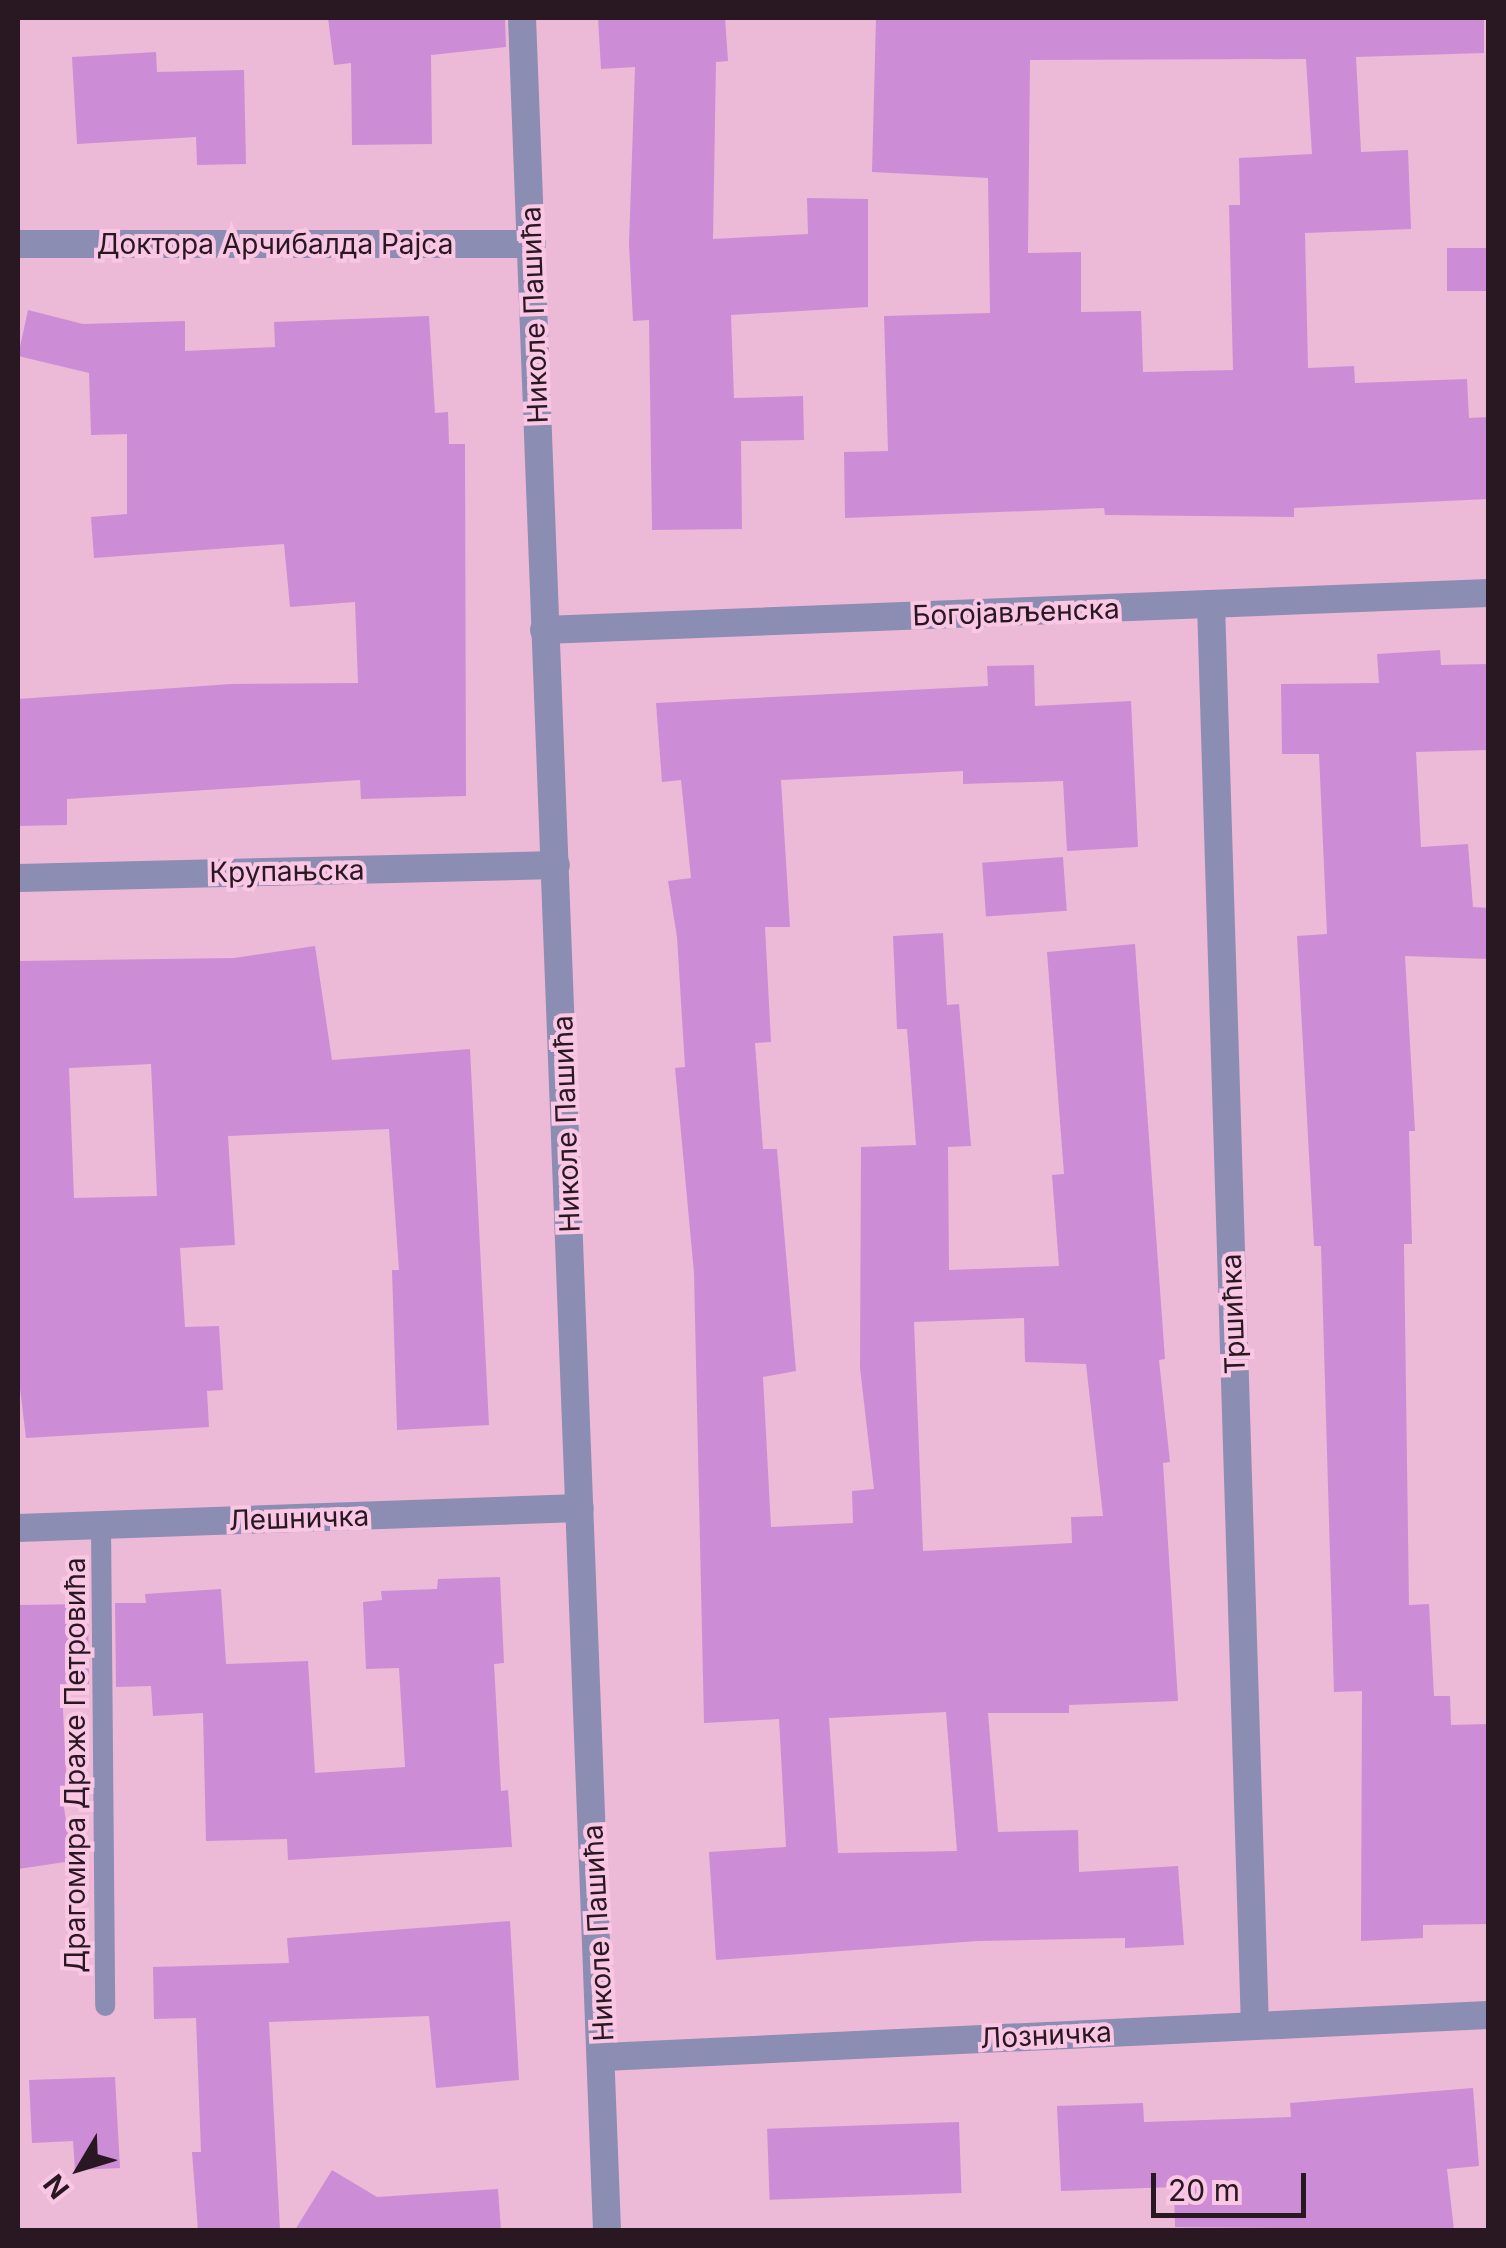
<!DOCTYPE html>
<meta charset="utf-8">
<style>
body{margin:0}
#map{position:relative;width:1506px;height:2248px;overflow:hidden;background:#ecb9d7;font-family:Inter,sans-serif}
div>[style]{position:absolute}
.building>*{inset:0;background:#cd8dd6;transform-origin:0 0}
.service>*{height:20px;margin:-10px;padding:0 10px;transform-origin:10px;border-radius:10px;background:#8b8db2}
.minor>*{height:28px;margin:-14px;padding:0 14px;transform-origin:14px;border-radius:14px;background:#8b8db2}
span{translate:-50% -50%;white-space:nowrap;text-align:center;line-height:1.15;-webkit-text-stroke:8px #f9c6e4;paint-order:stroke}
.street-label{font-size:28px;color:#291722}
.frame{position:absolute;inset:0;border:20px solid #291722;pointer-events:none}
.north{position:absolute;left:30px;top:2118px;width:100px;height:100px;-webkit-text-stroke:8px #f9c6e4;paint-order:stroke;rotate:232deg;font-size:28px;font-weight:700;line-height:40px;text-align:center;color:#291722}
.north::after{content:'';display:block;margin:auto;width:35px;height:45px;background:#291722;clip-path:polygon(50% 0,100% 100%,50% 72%,0 100%)}
.scale{position:absolute;left:1151px;top:2173px;width:155px;height:45px;box-sizing:border-box;border:5px solid #291722;border-top:0;padding-left:12px;font-size:30px;line-height:35px;white-space:nowrap;color:#291722;-webkit-text-stroke:8px #f9c6e4;paint-order:stroke}
</style>
<div id="map">
<div class="building">
<i style="clip-path:polygon(328px 18px,505px 18px,506px 47px,431px 55px,432px 144px,352px 145px,351px 63px,334px 65px)"></i>
<i style="clip-path:polygon(598px 18px,725px 18px,728px 61px,716px 62px,713px 239px,808px 234px,807px 198px,868px 199px,868px 307px,731px 315px,734px 398px,803px 396px,804px 440px,741px 441px,742px 529px,652px 530px,649px 320px,633px 321px,629px 244px,635px 67px,601px 69px)"></i>
<i style="clip-path:polygon(evenodd,876px 18px,1484px 18px,1484px 53px,1356px 57px,1361px 152px,1408px 150px,1411px 229px,1305px 233px,1308px 368px,1354px 366px,1355px 383px,1467px 379px,1469px 418px,1488px 417px,1488px 499px,1294px 508px,1294px 517px,1105px 515px,1104px 508px,845px 518px,844px 452px,888px 451px,884px 316px,990px 313px,988px 178px,872px 172px,876px 18px,1306px 59px,1312px 154px,1239px 158px,1240px 205px,1229px 205px,1233px 370px,1143px 372px,1141px 311px,1081px 312px,1081px 252px,1028px 253px,1030px 60px,1306px 59px)"></i>
<i style="clip-path:polygon(156px 52px,157px 72px,244px 70px,246px 164px,197px 165px,196px 137px,77px 144px,72px 57px)"></i>
<i style="left:1488px;top:248px;width:43px;height:41px;rotate:90deg"></i>
<i style="clip-path:polygon(28px 310px,83px 324px,185px 321px,185px 351px,275px 347px,274px 322px,429px 316px,435px 413px,448px 412px,449px 444px,465px 444px,466px 796px,361px 799px,360px 780px,67px 799px,67px 825px,18px 826px,18px 699px,231px 684px,358px 683px,355px 602px,290px 607px,284px 544px,94px 558px,91px 517px,127px 514px,127px 434px,91px 435px,89px 373px,18px 356px)"></i>
<i style="clip-path:polygon(1440px 650px,1441px 665px,1488px 664px,1488px 750px,1416px 752px,1421px 847px,1468px 844px,1473px 907px,1488px 908px,1488px 959px,1405px 956px,1415px 1131px,1409px 1131px,1412px 1244px,1404px 1244px,1409px 1605px,1429px 1604px,1434px 1696px,1450px 1696px,1451px 1725px,1488px 1724px,1488px 1924px,1423px 1925px,1423px 1938px,1361px 1941px,1362px 1691px,1334px 1692px,1321px 1246px,1314px 1246px,1297px 936px,1327px 934px,1319px 754px,1282px 754px,1281px 684px,1379px 683px,1377px 654px)"></i>
<i style="clip-path:polygon(evenodd,1034px 665px,1035px 706px,1131px 701px,1138px 847px,1067px 851px,1063px 781px,963px 784px,963px 771px,781px 780px,790px 927px,765px 927px,771px 1042px,755px 1043px,763px 1149px,777px 1149px,796px 1371px,763px 1377px,771px 1527px,853px 1523px,852px 1491px,874px 1489px,860px 1368px,861px 1147px,916px 1145px,907px 1029px,897px 1029px,893px 936px,943px 933px,947px 1005px,959px 1004px,971px 1146px,948px 1147px,949px 1270px,1059px 1266px,1052px 1175px,1064px 1174px,1047px 952px,1135px 944px,1165px 1359px,1159px 1360px,1170px 1462px,1163px 1463px,1178px 1701px,1069px 1705px,1069px 1713px,988px 1713px,998px 1832px,1078px 1830px,1079px 1872px,1178px 1866px,1184px 1945px,1125px 1948px,1125px 1938px,978px 1941px,716px 1960px,709px 1852px,786px 1847px,779px 1719px,704px 1723px,694px 1273px,675px 1068px,685px 1067px,677px 937px,668px 881px,691px 878px,681px 780px,662px 782px,656px 703px,988px 686px,987px 666px,1034px 665px,1024px 1318px,1025px 1362px,1086px 1364px,1103px 1516px,1071px 1517px,1072px 1543px,923px 1551px,914px 1322px,1024px 1318px,1034px 665px,946px 1712px,957px 1851px,838px 1853px,829px 1718px,946px 1712px)"></i>
<i style="left:1063px;top:857px;width:54px;height:81px;rotate:86deg"></i>
<i style="clip-path:polygon(evenodd,315px 946px,332px 1060px,470px 1049px,489px 1425px,397px 1430px,392px 1270px,399px 1270px,389px 1129px,228px 1136px,235px 1245px,180px 1248px,185px 1327px,219px 1326px,223px 1390px,207px 1391px,209px 1427px,26px 1438px,18px 1372px,18px 961px,234px 958px,315px 946px,151px 1064px,157px 1196px,74px 1198px,69px 1068px,151px 1064px)"></i>
<i style="clip-path:polygon(500px 1577px,504px 1663px,494px 1664px,501px 1791px,508px 1790px,512px 1847px,288px 1860px,287px 1839px,206px 1841px,203px 1713px,153px 1716px,151px 1686px,116px 1687px,115px 1603px,146px 1603px,145px 1594px,221px 1589px,226px 1664px,308px 1661px,315px 1773px,405px 1767px,399px 1668px,366px 1669px,363px 1602px,382px 1600px,381px 1591px,437px 1589px,438px 1579px)"></i>
<i style="clip-path:polygon(88px 1604px,89px 1687px,62px 1688px,67px 1794px,62px 1794px,72px 1861px,18px 1869px,19px 1605px)"></i>
<i style="clip-path:polygon(510px 1921px,519px 2080px,436px 2088px,429px 2016px,269px 2022px,280px 2230px,198px 2230px,192px 2152px,201px 2152px,196px 2018px,154px 2019px,153px 1967px,289px 1963px,287px 1938px)"></i>
<i style="clip-path:polygon(115px 2077px,120px 2168px,75px 2170px,73px 2141px,32px 2143px,29px 2080px)"></i>
<i style="clip-path:polygon(1473px 2088px,1479px 2166px,1447px 2169px,1454px 2230px,1175px 2227px,1174px 2187px,1061px 2191px,1057px 2106px,1143px 2103px,1144px 2122px,1291px 2117px,1290px 2103px)"></i>
<i style="left:959px;top:2122px;width:71px;height:192px;rotate:88deg"></i>
<i style="clip-path:polygon(332px 2170px,377px 2197px,498px 2189px,501px 2230px,295px 2230px)"></i>
</div>
<div class="service">
<i style="left:101px;top:1525px;width:481px;rotate:89.5deg"></i>
</div>
<div class="minor">
<i style="left:522px;top:18px;width:2214px;rotate:87.8deg"></i>
<i style="left:18px;top:244px;width:514px"></i>
<i style="left:1211px;top:604px;width:1421px;rotate:88.23deg"></i>
<i style="left:544px;top:630px;width:945px;rotate:-2.24deg"></i>
<i style="left:18px;top:878px;width:538px;rotate:-1.38deg"></i>
<i style="left:18px;top:1528px;width:562px;rotate:-2.04deg"></i>
<i style="left:604px;top:2057px;width:885px;rotate:-2.72deg"></i>
</div>
<div class="street-label">
<span style="left:275px;top:244px">Доктора Арчибалда Рајса</span>
<span style="left:534px;top:315px;rotate:-92deg">Николе Пашића</span>
<span style="left:1016px;top:612px;rotate:-2deg">Богојављенска</span>
<span style="left:287px;top:871px;rotate:-1deg">Крупањска</span>
<span style="left:566px;top:1124px;rotate:-92deg">Николе Пашића</span>
<span style="left:1233px;top:1314px;rotate:-92deg">Тршићка</span>
<span style="left:299px;top:1518px;rotate:-2deg">Лешничка</span>
<span style="left:75px;top:1765px;rotate:-90deg">Драгомира Драже Петровића</span>
<span style="left:598px;top:1933px;rotate:-93deg">Николе Пашића</span>
<span style="left:1046px;top:2035px;rotate:-3deg">Лозничка</span>
</div>
<div class="frame"></div>
<div class="north">N</div>
<div class="scale">20 m</div>
</div>
